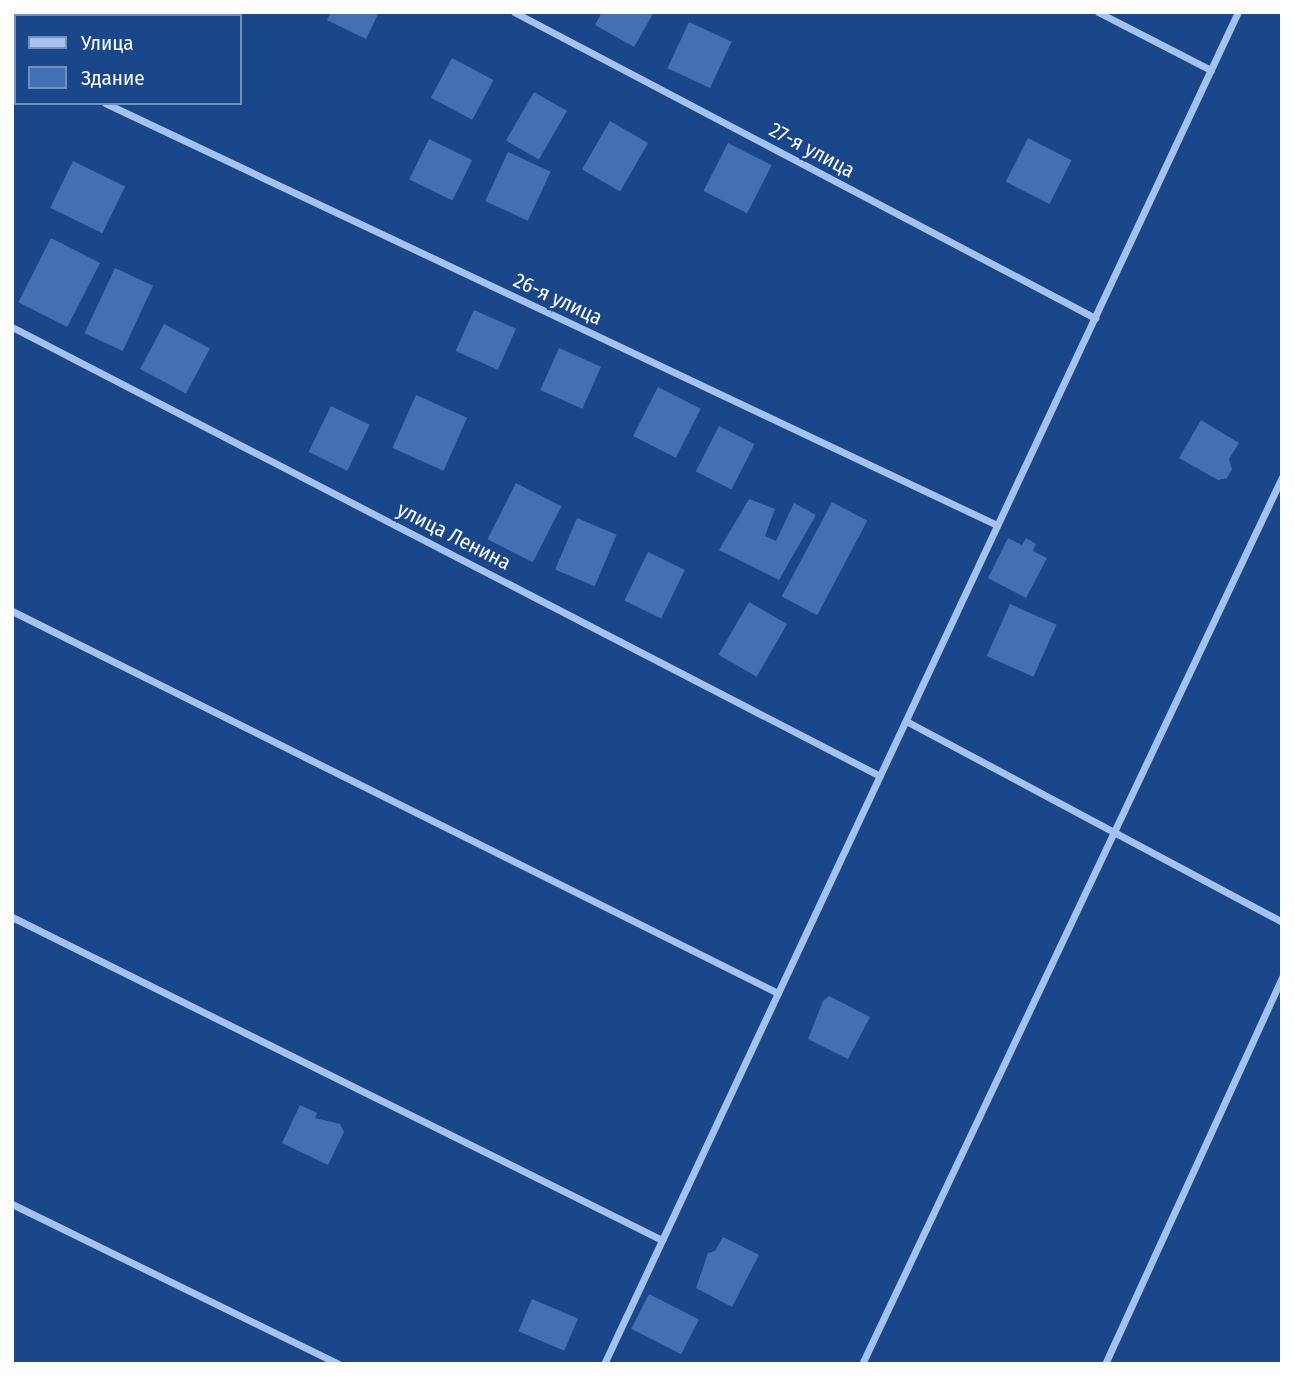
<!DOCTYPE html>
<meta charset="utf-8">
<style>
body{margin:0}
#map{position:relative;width:1294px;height:1376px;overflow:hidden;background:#1a468a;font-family:"Fira Sans Condensed",sans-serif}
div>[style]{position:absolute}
.building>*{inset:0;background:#4370b2;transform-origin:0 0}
.street>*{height:7px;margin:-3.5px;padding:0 3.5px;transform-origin:3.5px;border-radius:3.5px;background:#a4c2ed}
span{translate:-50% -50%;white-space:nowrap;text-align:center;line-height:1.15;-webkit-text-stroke:5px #1a468a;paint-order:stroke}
.street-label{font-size:21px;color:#fff}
.frame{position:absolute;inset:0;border:14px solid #fff;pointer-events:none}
.legend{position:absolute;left:14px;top:14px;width:228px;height:91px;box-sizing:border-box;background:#1a468a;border:2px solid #7690b9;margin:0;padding:9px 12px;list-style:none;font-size:21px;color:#fff}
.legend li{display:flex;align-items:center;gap:14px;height:35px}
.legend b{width:35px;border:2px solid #7690b9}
</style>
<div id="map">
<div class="building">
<i style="clip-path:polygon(45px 12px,85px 12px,43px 16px)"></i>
<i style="clip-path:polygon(331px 12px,379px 12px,366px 39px,327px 20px)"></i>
<i style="clip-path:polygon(602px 12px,654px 12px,634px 47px,595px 25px)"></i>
<i style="left:689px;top:22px;width:47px;height:51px;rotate:25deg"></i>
<i style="left:452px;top:58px;width:47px;height:45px;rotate:28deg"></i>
<i style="left:534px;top:92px;width:38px;height:56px;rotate:30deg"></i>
<i style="left:610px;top:121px;width:44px;height:56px;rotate:30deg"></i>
<i style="left:1028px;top:138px;width:49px;height:49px;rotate:27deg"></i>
<i style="left:429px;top:139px;width:48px;height:45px;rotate:26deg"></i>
<i style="left:728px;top:143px;width:49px;height:54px;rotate:27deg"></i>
<i style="left:508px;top:152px;width:47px;height:54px;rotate:25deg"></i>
<i style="left:73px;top:161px;width:58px;height:52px;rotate:26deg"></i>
<i style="left:51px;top:238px;width:55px;height:72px;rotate:27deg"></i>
<i style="left:115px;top:268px;width:42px;height:72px;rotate:25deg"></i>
<i style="left:474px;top:310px;width:46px;height:45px;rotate:24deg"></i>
<i style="left:164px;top:324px;width:52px;height:51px;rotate:28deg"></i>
<i style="left:559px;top:348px;width:46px;height:46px;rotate:24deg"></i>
<i style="left:658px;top:387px;width:48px;height:55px;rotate:27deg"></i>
<i style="left:416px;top:395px;width:56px;height:58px;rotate:24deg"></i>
<i style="left:331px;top:406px;width:43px;height:51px;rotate:26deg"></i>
<i style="clip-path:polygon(1201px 420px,1239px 443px,1229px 459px,1232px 469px,1227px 478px,1218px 480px,1179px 458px)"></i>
<i style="left:719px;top:426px;width:40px;height:51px;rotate:27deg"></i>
<i style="left:516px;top:483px;width:51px;height:63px;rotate:27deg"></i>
<i style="clip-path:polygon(749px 499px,775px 509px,765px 536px,776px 541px,794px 503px,816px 515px,779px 580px,719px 550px)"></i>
<i style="left:832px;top:502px;width:40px;height:107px;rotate:28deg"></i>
<i style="left:577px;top:518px;width:43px;height:56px;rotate:23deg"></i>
<i style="clip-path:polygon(1008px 538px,1022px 545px,1026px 538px,1036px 544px,1033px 551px,1047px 558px,1026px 598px,988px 578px)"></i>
<i style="left:648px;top:552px;width:41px;height:54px;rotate:26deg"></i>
<i style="left:749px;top:602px;width:44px;height:61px;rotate:30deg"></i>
<i style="left:1010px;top:604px;width:51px;height:57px;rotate:24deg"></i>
<i style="clip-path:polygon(829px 996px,870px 1017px,848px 1059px,808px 1039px,823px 1001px)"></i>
<i style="clip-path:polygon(300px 1105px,317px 1113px,315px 1118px,340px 1124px,344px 1132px,328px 1165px,282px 1143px)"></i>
<i style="clip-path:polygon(723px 1237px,759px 1255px,732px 1307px,696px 1288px,708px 1253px,715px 1251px)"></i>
<i style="left:649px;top:1294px;width:56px;height:39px;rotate:27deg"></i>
<i style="left:532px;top:1299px;width:50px;height:35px;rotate:23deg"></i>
</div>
<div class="street">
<i style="left:514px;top:12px;width:657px;rotate:27.77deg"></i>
<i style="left:1098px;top:12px;width:127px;rotate:27.2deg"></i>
<i style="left:12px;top:51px;width:4px;rotate:27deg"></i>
<i style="left:105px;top:103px;width:987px;rotate:25.32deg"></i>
<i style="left:12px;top:327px;width:977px;rotate:27.35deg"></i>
<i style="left:12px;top:611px;width:856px;rotate:26.51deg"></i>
<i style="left:906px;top:721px;width:426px;rotate:28.1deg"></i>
<i style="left:12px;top:917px;width:726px;rotate:26.42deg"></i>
<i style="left:12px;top:1204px;width:363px;rotate:26.1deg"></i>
<i style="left:604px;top:1364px;width:1493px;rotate:-64.88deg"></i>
<i style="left:862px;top:1364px;width:981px;rotate:-64.66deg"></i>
<i style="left:1105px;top:1364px;width:426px;rotate:-65.4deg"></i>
</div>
<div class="street-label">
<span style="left:812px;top:150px;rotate:28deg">27-я улица</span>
<span style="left:558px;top:299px;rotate:25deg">26-я улица</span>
<span style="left:454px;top:536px;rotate:27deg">улица Ленина</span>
</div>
<div class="frame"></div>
<ul class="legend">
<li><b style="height:9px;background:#a4c2ed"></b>Улица</li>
<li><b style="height:19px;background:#4370b2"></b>Здание</li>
</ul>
</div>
